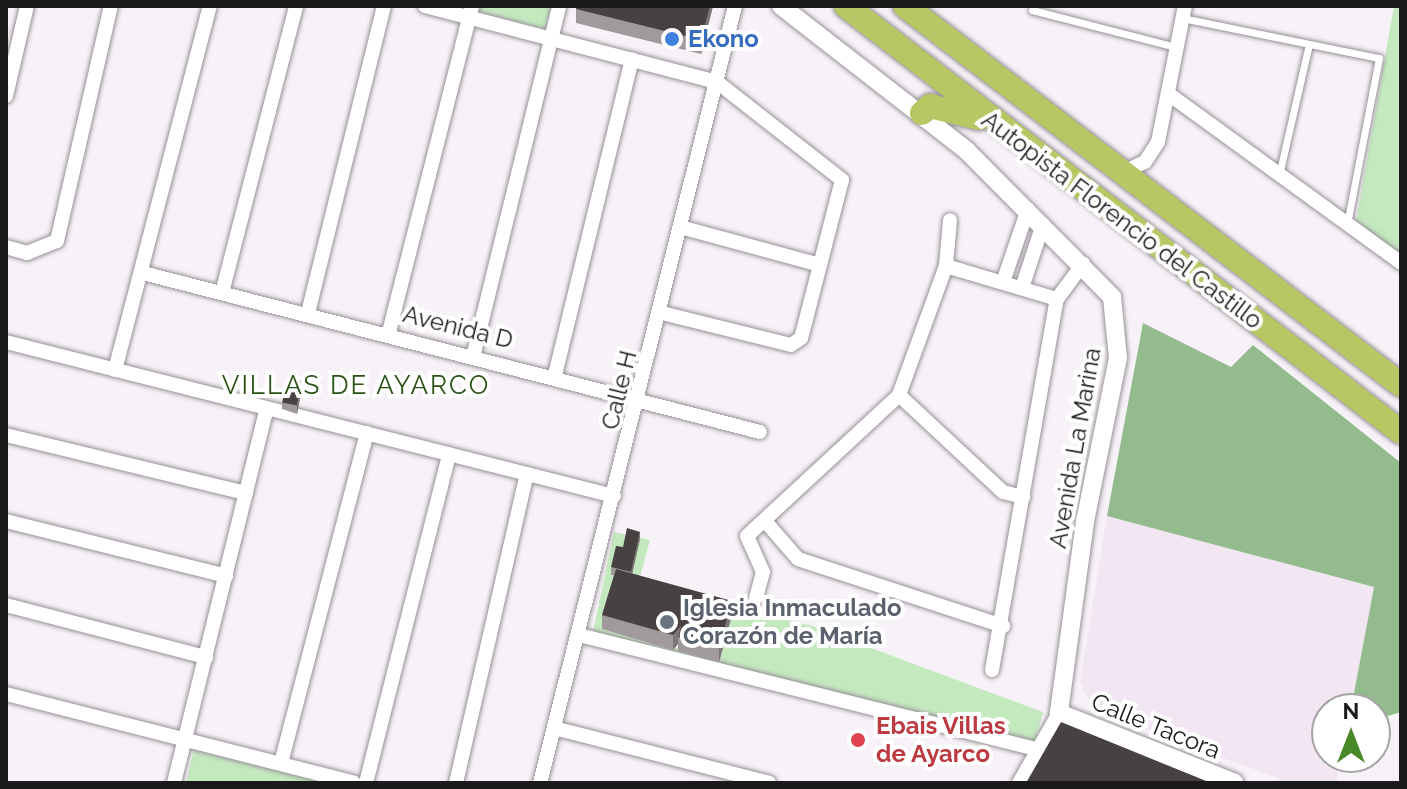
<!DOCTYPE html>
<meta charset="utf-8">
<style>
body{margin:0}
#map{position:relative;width:1407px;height:789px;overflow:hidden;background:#f7f2f7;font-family:Raleway,sans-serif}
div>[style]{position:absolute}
.built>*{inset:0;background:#f1e6f1}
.green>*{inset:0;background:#c4e9bf}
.forest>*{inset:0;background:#93bb8d}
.roads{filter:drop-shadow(0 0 2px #969197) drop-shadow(0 0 2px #969197)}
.service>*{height:7px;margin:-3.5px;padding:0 3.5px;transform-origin:3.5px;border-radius:3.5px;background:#fff}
.minor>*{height:14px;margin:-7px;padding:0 7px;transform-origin:7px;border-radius:7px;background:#fff}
.tertiary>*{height:18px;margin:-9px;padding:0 9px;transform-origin:9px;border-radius:9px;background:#fff}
.trunk>*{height:24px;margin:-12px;padding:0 12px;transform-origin:12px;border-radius:12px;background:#b7c763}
.wall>*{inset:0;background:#a09a9c}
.shaded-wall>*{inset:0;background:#7c7678}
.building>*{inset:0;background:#484141;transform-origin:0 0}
.dots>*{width:22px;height:22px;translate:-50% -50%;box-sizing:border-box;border:4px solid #fff;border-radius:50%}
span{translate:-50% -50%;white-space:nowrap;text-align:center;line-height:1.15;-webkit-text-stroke:8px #fff;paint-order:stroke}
.shop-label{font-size:24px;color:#366cbe;font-weight:700}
.left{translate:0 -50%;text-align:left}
.street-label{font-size:24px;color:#1c1a1c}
.worship-label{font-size:24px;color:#5b616d;font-weight:700}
.health-label{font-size:24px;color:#be3a42;font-weight:700}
.neighbourhood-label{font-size:26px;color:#295114;letter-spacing:2px}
.frame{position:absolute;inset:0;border:8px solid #1c1a1c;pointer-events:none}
.north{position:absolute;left:1311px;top:693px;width:80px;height:80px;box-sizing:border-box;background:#fff;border:2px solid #a4a3a4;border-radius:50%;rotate:0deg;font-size:22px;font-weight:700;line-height:32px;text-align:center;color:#1c1a1c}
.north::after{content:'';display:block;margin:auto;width:28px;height:36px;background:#498827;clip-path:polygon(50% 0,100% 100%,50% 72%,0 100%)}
</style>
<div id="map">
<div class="built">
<i style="clip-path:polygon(1107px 516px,1374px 587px,1351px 709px,1327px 709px,1327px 757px,1341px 757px,1336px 783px,1290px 783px,1107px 714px,1087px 698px,1080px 682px)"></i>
</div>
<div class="green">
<i style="clip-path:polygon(481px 6px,551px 6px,545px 29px,479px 12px)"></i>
<i style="clip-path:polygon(1394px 6px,1401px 6px,1401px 258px,1356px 222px)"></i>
<i style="clip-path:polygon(evenodd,614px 532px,650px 540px,638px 584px,812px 626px,1043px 712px,1034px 745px,593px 632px,614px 532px,732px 616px,673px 650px,602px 629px,732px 616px)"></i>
<i style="clip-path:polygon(194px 750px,328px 783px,186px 783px)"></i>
</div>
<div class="forest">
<i style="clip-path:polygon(1143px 323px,1231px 367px,1253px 345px,1401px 463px,1401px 712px,1375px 720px,1375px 709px,1351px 709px,1374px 587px,1107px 516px)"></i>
</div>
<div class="roads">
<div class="service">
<i style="left:1032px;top:10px;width:149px;rotate:14.4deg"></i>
<i style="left:1182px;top:18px;width:201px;rotate:11.5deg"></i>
<i style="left:1379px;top:58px;width:169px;rotate:100.9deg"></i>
<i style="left:1279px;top:175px;width:134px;rotate:-77.1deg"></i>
</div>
<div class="minor">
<i style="left:425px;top:6px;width:302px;rotate:14.6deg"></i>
<i style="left:717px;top:82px;width:159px;rotate:38.1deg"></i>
<i style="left:842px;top:180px;width:163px;rotate:104.5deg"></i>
<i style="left:801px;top:338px;width:12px;rotate:145deg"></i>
<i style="left:791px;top:345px;width:133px;rotate:-166.1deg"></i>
<i style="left:1170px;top:95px;width:286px;rotate:36deg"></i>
<i style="left:6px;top:96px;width:92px;rotate:-76.9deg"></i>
<i style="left:1122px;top:173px;width:25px;rotate:-26deg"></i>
<i style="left:1145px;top:162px;width:24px;rotate:-57deg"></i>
<i style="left:1158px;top:142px;width:139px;rotate:-78.8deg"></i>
<i style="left:684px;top:228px;width:141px;rotate:15.2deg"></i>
<i style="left:6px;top:247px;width:22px;rotate:16deg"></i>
<i style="left:27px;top:253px;width:32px;rotate:-22deg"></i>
<i style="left:57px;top:241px;width:241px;rotate:-77.1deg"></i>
<i style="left:946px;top:266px;width:116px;rotate:16.6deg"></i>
<i style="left:143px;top:273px;width:637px;rotate:14.45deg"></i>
<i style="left:1003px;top:282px;width:77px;rotate:-71.1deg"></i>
<i style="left:1022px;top:288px;width:67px;rotate:-71.8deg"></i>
<i style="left:223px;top:289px;width:292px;rotate:-75.5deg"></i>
<i style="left:308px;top:313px;width:316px;rotate:-76.1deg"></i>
<i style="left:389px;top:332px;width:336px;rotate:-75.7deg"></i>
<i style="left:6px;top:342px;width:627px;rotate:14.21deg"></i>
<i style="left:474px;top:353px;width:357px;rotate:-76.2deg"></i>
<i style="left:115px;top:370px;width:376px;rotate:-75.4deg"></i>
<i style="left:555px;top:375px;width:325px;rotate:-76.3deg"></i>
<i style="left:899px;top:395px;width:142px;rotate:43deg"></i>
<i style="left:1003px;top:492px;width:21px;rotate:14deg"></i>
<i style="left:6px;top:435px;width:247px;rotate:13.6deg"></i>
<i style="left:6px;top:521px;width:227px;rotate:14deg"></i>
<i style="left:765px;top:521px;width:50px;rotate:49deg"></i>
<i style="left:798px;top:559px;width:216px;rotate:18.1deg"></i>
<i style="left:756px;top:598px;width:27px;rotate:-75deg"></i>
<i style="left:763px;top:572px;width:39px;rotate:-114deg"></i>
<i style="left:747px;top:536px;width:207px;rotate:-42.8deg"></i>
<i style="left:899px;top:395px;width:137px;rotate:-70deg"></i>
<i style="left:946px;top:266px;width:46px;rotate:-85deg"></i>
<i style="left:6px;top:605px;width:207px;rotate:14.6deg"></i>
<i style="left:579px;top:635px;width:474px;rotate:14deg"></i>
<i style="left:992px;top:670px;width:377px;rotate:-80.1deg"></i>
<i style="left:1057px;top:299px;width:44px;rotate:-53.4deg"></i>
<i style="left:6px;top:694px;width:359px;rotate:14.3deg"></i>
<i style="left:554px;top:728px;width:222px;rotate:14.3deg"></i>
<i style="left:281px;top:763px;width:341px;rotate:-75.4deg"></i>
<i style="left:174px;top:783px;width:386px;rotate:-76.1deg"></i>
<i style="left:366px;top:783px;width:339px;rotate:-75.8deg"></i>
<i style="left:456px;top:783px;width:317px;rotate:-77.1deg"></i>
<i style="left:540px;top:783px;width:801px;rotate:-75.91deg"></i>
<i style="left:1019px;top:783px;width:81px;rotate:-60.3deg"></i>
</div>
<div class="tertiary">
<i style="left:781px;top:6px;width:236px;rotate:37.9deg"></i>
<i style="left:967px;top:151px;width:206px;rotate:45.2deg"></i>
<i style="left:1112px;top:297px;width:61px;rotate:84.4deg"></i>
<i style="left:1118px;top:358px;width:167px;rotate:101.4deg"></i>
<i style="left:1085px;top:522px;width:193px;rotate:97.8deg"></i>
<i style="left:1059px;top:713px;width:189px;rotate:21.7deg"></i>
</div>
<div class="trunk">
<i style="left:846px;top:6px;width:700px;rotate:37.51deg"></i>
<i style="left:905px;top:6px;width:624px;rotate:37.38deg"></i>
<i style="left:922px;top:113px;width:11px;rotate:-41deg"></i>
<i style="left:930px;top:106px;width:50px;rotate:13.8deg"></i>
</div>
</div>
<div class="wall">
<i style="clip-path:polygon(713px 6px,701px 54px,576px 23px,576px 9px)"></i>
<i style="clip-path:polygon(302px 388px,297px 414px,282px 409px,282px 402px)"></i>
<i style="clip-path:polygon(640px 539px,632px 574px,732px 615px,719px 662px,678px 651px,678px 644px,673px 650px,602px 629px,602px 615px,614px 575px,611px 575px,611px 567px)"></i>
</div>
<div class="shaded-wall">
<i style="clip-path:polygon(710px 6px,713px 6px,701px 54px,701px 40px)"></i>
<i style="clip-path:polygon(302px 381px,302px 388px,297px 414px,297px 406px)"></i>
<i style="clip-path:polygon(640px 532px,640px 539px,631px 579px,631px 572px)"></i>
<i style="clip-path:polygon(732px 601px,732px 615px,719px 662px,719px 647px)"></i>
<i style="clip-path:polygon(681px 626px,678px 637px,678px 644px,673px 650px,673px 635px)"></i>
</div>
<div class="building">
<i style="clip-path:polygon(577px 6px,710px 6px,701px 40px,576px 9px)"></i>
<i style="left:287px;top:378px;width:15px;height:25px;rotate:11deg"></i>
<i style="clip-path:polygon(627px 528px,640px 532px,631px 572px,611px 567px,616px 546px,623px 547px)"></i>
<i style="clip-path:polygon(616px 569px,732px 601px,719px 647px,678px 637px,681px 626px,673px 635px,602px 615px)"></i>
<i style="clip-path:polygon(1061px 722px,1211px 783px,1026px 783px)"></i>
</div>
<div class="dots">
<i style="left:672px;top:39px;background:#3f7fe0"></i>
<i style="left:667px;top:622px;background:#6b7280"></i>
<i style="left:858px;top:740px;background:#e0444e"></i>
</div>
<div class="shop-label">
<span class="left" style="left:688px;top:39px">Ekono</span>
</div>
<div class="street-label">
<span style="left:1122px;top:220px;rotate:37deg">Autopista Florencio del Castillo</span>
<span style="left:458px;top:327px;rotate:14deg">Avenida D</span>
<span style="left:619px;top:390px;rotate:-76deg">Calle H</span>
<span style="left:1075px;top:448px;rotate:-80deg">Avenida La Marina</span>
<span style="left:1156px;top:726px;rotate:22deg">Calle Tacora</span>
</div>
<div class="worship-label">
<span class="left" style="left:683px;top:622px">Iglesia Inmaculado<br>Corazón de María</span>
</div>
<div class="health-label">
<span class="left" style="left:876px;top:740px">Ebais Villas<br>de Ayarco</span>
</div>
<div class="neighbourhood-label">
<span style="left:356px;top:386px">VILLAS DE AYARCO</span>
</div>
<div class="frame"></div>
<div class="north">N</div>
</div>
